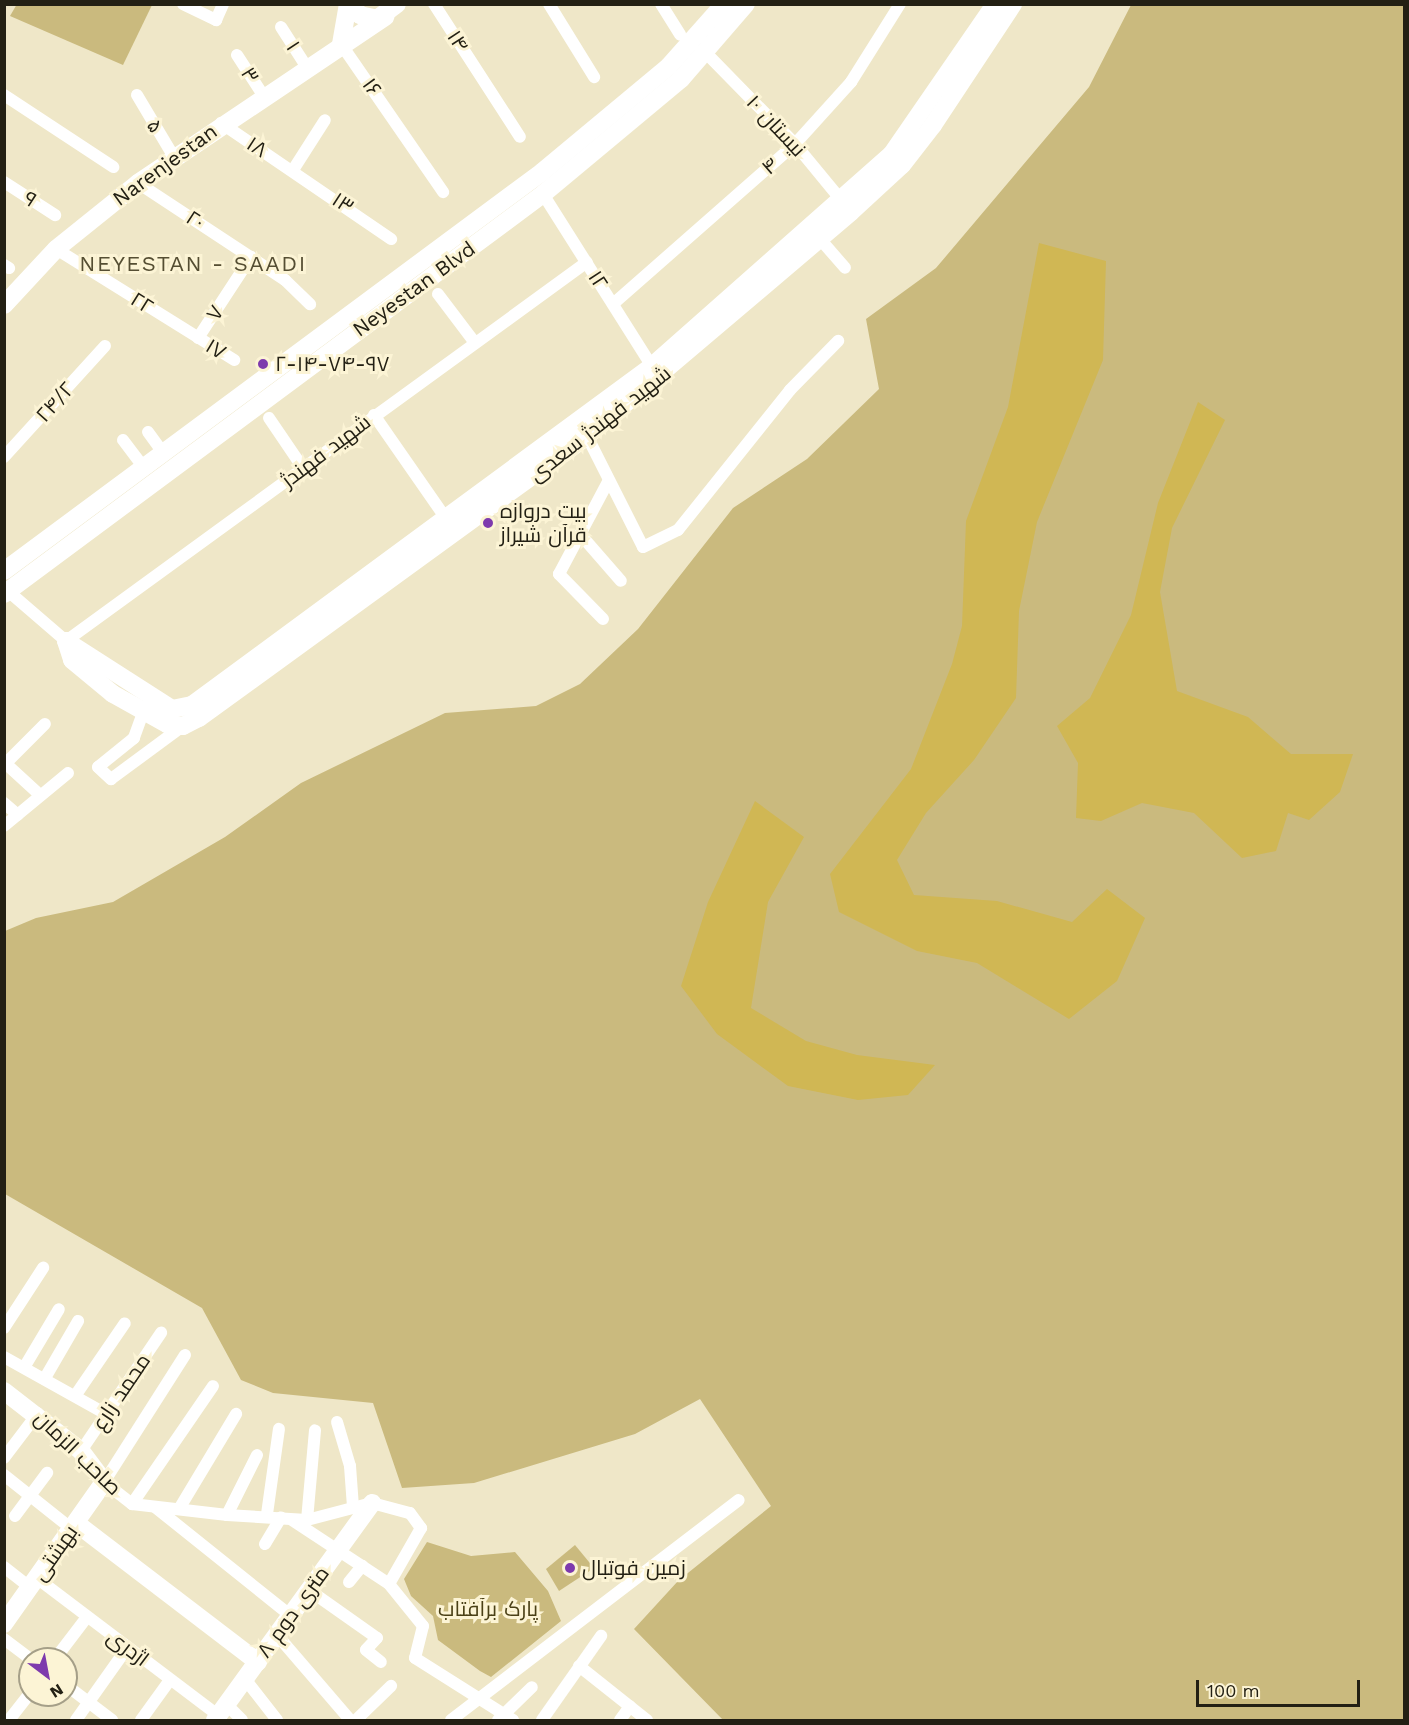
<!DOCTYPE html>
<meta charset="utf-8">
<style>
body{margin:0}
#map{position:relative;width:1409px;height:1725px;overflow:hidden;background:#efe7c8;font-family:"Work Sans",Cairo,sans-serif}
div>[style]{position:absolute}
.green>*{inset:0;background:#caba7e}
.forest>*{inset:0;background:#d0b754}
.street>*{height:12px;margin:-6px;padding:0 6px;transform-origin:6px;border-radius:6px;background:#fff}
.secondary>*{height:18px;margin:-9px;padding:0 9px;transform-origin:9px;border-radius:9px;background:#fff}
.dots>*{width:16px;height:16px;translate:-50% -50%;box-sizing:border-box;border:3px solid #fcf4d5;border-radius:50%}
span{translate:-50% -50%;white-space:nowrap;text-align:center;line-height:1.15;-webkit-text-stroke:6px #fcf4d5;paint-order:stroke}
.street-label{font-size:21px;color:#232014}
.poi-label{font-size:21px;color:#232014}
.left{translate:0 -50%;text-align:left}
.park-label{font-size:21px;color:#4a4016}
.neighbourhood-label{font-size:22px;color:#554e33;letter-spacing:1.5px}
.frame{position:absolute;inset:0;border:6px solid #232014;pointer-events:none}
.north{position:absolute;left:18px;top:1647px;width:60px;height:60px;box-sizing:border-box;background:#fcf4d5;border:2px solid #a59f88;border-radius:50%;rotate:148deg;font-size:16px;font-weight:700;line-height:24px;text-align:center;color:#232014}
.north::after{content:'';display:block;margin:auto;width:21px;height:27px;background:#7e3aad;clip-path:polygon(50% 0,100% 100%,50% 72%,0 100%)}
.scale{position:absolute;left:1196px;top:1680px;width:164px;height:27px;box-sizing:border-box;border:3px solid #232014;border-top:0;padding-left:8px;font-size:18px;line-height:21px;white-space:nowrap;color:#232014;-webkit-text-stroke:4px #fcf4d5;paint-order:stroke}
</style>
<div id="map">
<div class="green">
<i style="clip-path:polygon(17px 4px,152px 4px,152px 5px,123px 65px,10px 16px)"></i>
<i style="clip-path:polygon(1131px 5px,1404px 5px,1404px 1720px,723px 1720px,634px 1629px,678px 1581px,771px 1506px,700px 1399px,635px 1434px,474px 1483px,402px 1488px,373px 1403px,273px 1393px,241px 1380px,202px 1308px,5px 1194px,5px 931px,36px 918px,113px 902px,225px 837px,301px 783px,445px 713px,536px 706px,580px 684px,638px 629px,733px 508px,807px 459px,879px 389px,866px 319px,936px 268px,1089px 87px)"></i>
<i style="clip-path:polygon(427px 1542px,471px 1556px,515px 1552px,548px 1591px,561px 1621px,491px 1677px,480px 1671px,438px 1640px,433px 1616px,411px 1596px,404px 1579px)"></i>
<i style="clip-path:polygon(575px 1545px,594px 1568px,559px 1591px,546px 1569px)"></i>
</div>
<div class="forest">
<i style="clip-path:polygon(1039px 243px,1106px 261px,1103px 360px,1037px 522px,1019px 611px,1016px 698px,974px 760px,926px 813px,897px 860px,914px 895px,997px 901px,1072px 922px,1107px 889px,1145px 918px,1117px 981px,1069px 1019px,977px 963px,917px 951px,839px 912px,830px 874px,911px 769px,952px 664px,962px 626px,966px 521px,1008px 407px)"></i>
<i style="clip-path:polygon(1198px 402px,1225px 420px,1172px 528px,1160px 592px,1177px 691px,1248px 717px,1291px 754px,1353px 754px,1340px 792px,1309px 820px,1288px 813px,1276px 851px,1242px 858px,1194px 813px,1142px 803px,1101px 821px,1076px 818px,1078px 763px,1057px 726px,1090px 698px,1131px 615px,1158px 503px)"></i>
<i style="clip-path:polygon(755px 801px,804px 837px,768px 902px,751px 1008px,806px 1041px,857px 1055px,935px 1065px,908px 1095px,858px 1100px,788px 1086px,717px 1034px,681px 986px,708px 902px)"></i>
</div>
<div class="street">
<i style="left:183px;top:4px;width:37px;rotate:26deg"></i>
<i style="left:216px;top:20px;width:17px;rotate:-66deg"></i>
<i style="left:434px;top:4px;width:158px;rotate:57.1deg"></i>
<i style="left:549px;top:4px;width:86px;rotate:58.3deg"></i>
<i style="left:661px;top:4px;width:36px;rotate:58deg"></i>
<i style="left:281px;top:27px;width:46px;rotate:57.3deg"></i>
<i style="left:341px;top:44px;width:180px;rotate:55.4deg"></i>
<i style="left:707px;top:54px;width:126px;rotate:45.6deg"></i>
<i style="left:795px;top:144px;width:74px;rotate:50.5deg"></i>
<i style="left:237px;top:55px;width:48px;rotate:57deg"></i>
<i style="left:4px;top:95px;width:131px;rotate:33.4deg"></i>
<i style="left:137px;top:95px;width:72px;rotate:59.2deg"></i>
<i style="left:221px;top:123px;width:206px;rotate:34.3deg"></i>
<i style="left:293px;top:170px;width:59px;rotate:-57.4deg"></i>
<i style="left:4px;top:182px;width:61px;rotate:32.9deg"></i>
<i style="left:138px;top:183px;width:176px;rotate:33.4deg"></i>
<i style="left:285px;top:280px;width:35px;rotate:44deg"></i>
<i style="left:543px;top:194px;width:212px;rotate:57.7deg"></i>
<i style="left:820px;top:239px;width:38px;rotate:49deg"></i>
<i style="left:56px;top:249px;width:210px;rotate:31.9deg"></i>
<i style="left:4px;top:265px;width:6px;rotate:31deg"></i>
<i style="left:438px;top:294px;width:61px;rotate:52.9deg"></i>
<i style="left:613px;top:304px;width:242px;rotate:-41.3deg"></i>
<i style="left:795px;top:144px;width:84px;rotate:-47.9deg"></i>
<i style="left:851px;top:82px;width:92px;rotate:-57.9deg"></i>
<i style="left:198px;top:338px;width:97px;rotate:-56.8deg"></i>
<i style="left:374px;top:415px;width:128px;rotate:55.2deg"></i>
<i style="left:269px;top:418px;width:60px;rotate:55.8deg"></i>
<i style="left:148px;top:432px;width:26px;rotate:54deg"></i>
<i style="left:587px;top:436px;width:124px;rotate:63.2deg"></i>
<i style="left:643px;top:547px;width:39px;rotate:-26deg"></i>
<i style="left:678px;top:530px;width:179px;rotate:-51.3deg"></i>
<i style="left:790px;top:390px;width:69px;rotate:-45.6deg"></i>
<i style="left:123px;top:440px;width:35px;rotate:53deg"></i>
<i style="left:4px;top:457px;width:150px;rotate:-47.7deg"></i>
<i style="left:580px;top:534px;width:62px;rotate:48.9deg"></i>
<i style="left:8px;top:591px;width:77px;rotate:40.8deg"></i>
<i style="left:66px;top:641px;width:644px;rotate:-36.03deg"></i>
<i style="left:603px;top:619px;width:63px;rotate:-134.4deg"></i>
<i style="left:559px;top:574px;width:106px;rotate:-62deg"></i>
<i style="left:144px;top:710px;width:30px;rotate:110deg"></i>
<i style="left:134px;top:738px;width:46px;rotate:141.1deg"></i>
<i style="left:98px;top:767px;width:18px;rotate:43deg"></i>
<i style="left:111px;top:779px;width:89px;rotate:-36.4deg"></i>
<i style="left:4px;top:762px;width:49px;rotate:42.5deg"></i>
<i style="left:6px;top:763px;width:55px;rotate:-45deg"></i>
<i style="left:4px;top:803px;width:18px;rotate:41deg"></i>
<i style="left:4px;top:826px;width:83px;rotate:-39.6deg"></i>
<i style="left:4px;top:1328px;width:72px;rotate:-57deg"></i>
<i style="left:185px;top:1355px;width:151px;rotate:122.5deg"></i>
<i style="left:104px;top:1482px;width:36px;rotate:38deg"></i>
<i style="left:132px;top:1504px;width:96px;rotate:6.6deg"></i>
<i style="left:227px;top:1515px;width:80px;rotate:3.6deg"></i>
<i style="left:307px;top:1520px;width:67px;rotate:-14.7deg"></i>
<i style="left:372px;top:1503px;width:39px;rotate:15deg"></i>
<i style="left:410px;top:1513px;width:19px;rotate:54deg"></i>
<i style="left:421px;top:1528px;width:64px;rotate:119.7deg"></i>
<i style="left:4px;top:1357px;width:117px;rotate:29.2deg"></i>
<i style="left:25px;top:1366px;width:66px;rotate:-59.2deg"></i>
<i style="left:45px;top:1378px;width:66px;rotate:-59.9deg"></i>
<i style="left:75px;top:1396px;width:88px;rotate:-55.6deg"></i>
<i style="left:337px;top:1422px;width:46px;rotate:73.5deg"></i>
<i style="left:350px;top:1466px;width:41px;rotate:85.8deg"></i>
<i style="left:81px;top:1451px;width:143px;rotate:-55.9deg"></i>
<i style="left:4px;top:1458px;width:56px;rotate:-52.9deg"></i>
<i style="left:4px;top:1475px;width:87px;rotate:38.5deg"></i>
<i style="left:132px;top:1504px;width:143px;rotate:-55.5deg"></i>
<i style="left:155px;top:1507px;width:174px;rotate:38.7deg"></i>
<i style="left:179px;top:1509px;width:111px;rotate:-59deg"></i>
<i style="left:267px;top:1514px;width:86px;rotate:-82deg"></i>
<i style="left:227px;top:1515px;width:67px;rotate:-63.4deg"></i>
<i style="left:15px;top:1516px;width:54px;rotate:-53.3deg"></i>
<i style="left:292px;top:1520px;width:116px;rotate:33.4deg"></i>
<i style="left:389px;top:1584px;width:54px;rotate:51deg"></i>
<i style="left:423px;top:1626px;width:33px;rotate:104deg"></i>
<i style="left:415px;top:1658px;width:116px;rotate:32.3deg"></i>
<i style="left:307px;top:1520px;width:90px;rotate:-84.9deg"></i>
<i style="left:265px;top:1544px;width:31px;rotate:-59deg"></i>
<i style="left:4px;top:1567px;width:34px;rotate:38deg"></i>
<i style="left:38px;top:1579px;width:227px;rotate:37.1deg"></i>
<i style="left:349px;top:1582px;width:21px;rotate:-51deg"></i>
<i style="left:309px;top:1590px;width:83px;rotate:35.2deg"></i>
<i style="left:377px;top:1638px;width:16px;rotate:133deg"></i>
<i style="left:366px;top:1650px;width:19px;rotate:39deg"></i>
<i style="left:277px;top:1635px;width:112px;rotate:49.3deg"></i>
<i style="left:4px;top:1639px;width:34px;rotate:37deg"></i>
<i style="left:55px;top:1659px;width:53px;rotate:-52.7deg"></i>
<i style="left:579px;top:1666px;width:87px;rotate:38.5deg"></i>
<i style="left:245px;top:1679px;width:52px;rotate:52deg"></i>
<i style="left:66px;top:1685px;width:58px;rotate:37.3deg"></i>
<i style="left:227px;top:1705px;width:21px;rotate:45deg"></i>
<i style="left:9px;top:1720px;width:34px;rotate:-52deg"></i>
<i style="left:76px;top:1720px;width:88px;rotate:-54.7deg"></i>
<i style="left:141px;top:1720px;width:49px;rotate:-54.1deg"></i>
<i style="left:356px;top:1720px;width:49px;rotate:-44.2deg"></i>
<i style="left:451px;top:1720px;width:362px;rotate:-37.4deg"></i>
<i style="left:498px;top:1720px;width:47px;rotate:-44.1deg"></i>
<i style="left:542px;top:1720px;width:103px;rotate:-54.9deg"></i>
<i style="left:620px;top:1720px;width:17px;rotate:-54deg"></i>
</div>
<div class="secondary">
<i style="left:350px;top:4px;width:15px;rotate:48deg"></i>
<i style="left:360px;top:15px;width:17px;rotate:13deg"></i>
<i style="left:377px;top:19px;width:25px;rotate:-37deg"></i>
<i style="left:341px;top:44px;width:41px;rotate:-80.1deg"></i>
<i style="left:4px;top:305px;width:76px;rotate:-47.1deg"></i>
<i style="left:56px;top:249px;width:105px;rotate:-38.8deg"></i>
<i style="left:138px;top:183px;width:298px;rotate:-33.9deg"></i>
<i style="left:4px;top:571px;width:670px;rotate:-36.56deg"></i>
<i style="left:542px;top:172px;width:165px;rotate:-39.8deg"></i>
<i style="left:669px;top:66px;width:83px;rotate:-48.4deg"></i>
<i style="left:4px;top:594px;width:671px;rotate:-36.58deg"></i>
<i style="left:543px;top:194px;width:180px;rotate:-39.8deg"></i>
<i style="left:681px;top:79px;width:99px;rotate:-49.1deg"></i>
<i style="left:66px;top:641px;width:20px;rotate:72deg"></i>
<i style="left:72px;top:660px;width:53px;rotate:39.7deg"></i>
<i style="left:113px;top:694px;width:62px;rotate:29.1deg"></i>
<i style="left:167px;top:724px;width:16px;rotate:7deg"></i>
<i style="left:183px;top:726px;width:18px;rotate:-27deg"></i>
<i style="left:199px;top:718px;width:480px;rotate:-36deg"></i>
<i style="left:587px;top:436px;width:346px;rotate:-40.3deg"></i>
<i style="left:851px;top:212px;width:69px;rotate:-42.7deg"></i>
<i style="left:902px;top:165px;width:51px;rotate:-52.2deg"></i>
<i style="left:933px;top:125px;width:145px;rotate:-56.5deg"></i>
<i style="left:66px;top:641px;width:126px;rotate:32.7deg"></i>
<i style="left:172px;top:709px;width:20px;rotate:-11deg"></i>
<i style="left:192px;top:705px;width:570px;rotate:-36.37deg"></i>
<i style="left:651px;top:367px;width:320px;rotate:-41.5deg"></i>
<i style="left:891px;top:155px;width:183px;rotate:-55.4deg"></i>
<i style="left:4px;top:1391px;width:98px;rotate:37.9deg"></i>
<i style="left:81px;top:1451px;width:39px;rotate:53deg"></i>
<i style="left:104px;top:1482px;width:174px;rotate:125.2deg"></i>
<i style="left:76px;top:1523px;width:229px;rotate:37.4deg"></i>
<i style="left:215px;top:1720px;width:268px;rotate:-54.1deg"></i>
</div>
<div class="dots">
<i style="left:263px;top:364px;background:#7e3aad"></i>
<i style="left:488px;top:523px;background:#7e3aad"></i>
<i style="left:570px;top:1568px;background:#7e3aad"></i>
</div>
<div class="street-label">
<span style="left:458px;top:41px;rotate:57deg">۱۴</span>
<span style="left:293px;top:46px;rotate:57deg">۱</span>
<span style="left:250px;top:75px;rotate:58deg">۳</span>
<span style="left:372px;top:87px;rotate:54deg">۱۶</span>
<span style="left:155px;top:126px;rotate:59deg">۵</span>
<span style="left:776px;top:126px;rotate:47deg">نیستان ۱۰</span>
<span style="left:257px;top:147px;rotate:33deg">۱۸</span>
<span style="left:165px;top:165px;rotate:-36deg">Narenjestan</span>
<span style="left:770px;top:166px;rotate:-41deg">۴</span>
<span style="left:30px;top:199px;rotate:33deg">۹</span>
<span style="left:343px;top:203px;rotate:33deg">۱۳</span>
<span style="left:195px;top:220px;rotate:33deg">۲۰</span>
<span style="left:598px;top:280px;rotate:57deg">۱۲</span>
<span style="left:414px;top:289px;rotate:-36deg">Neyestan Blvd</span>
<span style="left:142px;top:303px;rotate:32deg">۲۲</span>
<span style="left:215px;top:313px;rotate:-57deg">۷</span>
<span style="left:216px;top:349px;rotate:31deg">۱۷</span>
<span style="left:55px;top:402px;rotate:-48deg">۲۴/۲</span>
<span style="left:600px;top:424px;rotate:-38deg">شهید فهندژ سعدی</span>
<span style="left:326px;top:451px;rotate:-37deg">شهید فهندژ</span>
<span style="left:121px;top:1392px;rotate:-56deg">محمد زارع</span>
<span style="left:78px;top:1453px;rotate:44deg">صاحب الزمان</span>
<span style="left:55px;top:1553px;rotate:-55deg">بهشتی</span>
<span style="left:293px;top:1612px;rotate:-54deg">۸ متری دوم</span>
<span style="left:128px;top:1648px;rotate:37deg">اژدری</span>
</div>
<div class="poi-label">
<span class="left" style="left:275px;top:364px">۲-۱۴-۷۴-۹۷</span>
<span class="left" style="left:500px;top:523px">بیت دروازه<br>قرآن شیراز</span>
<span class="left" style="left:582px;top:1568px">زمین فوتبال</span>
</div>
<div class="park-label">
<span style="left:488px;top:1609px">پارک برآفتاب</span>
</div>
<div class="neighbourhood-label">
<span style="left:193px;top:264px">NEYESTAN - SAADI</span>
</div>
<div class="frame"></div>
<div class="north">N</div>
<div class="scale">100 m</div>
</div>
